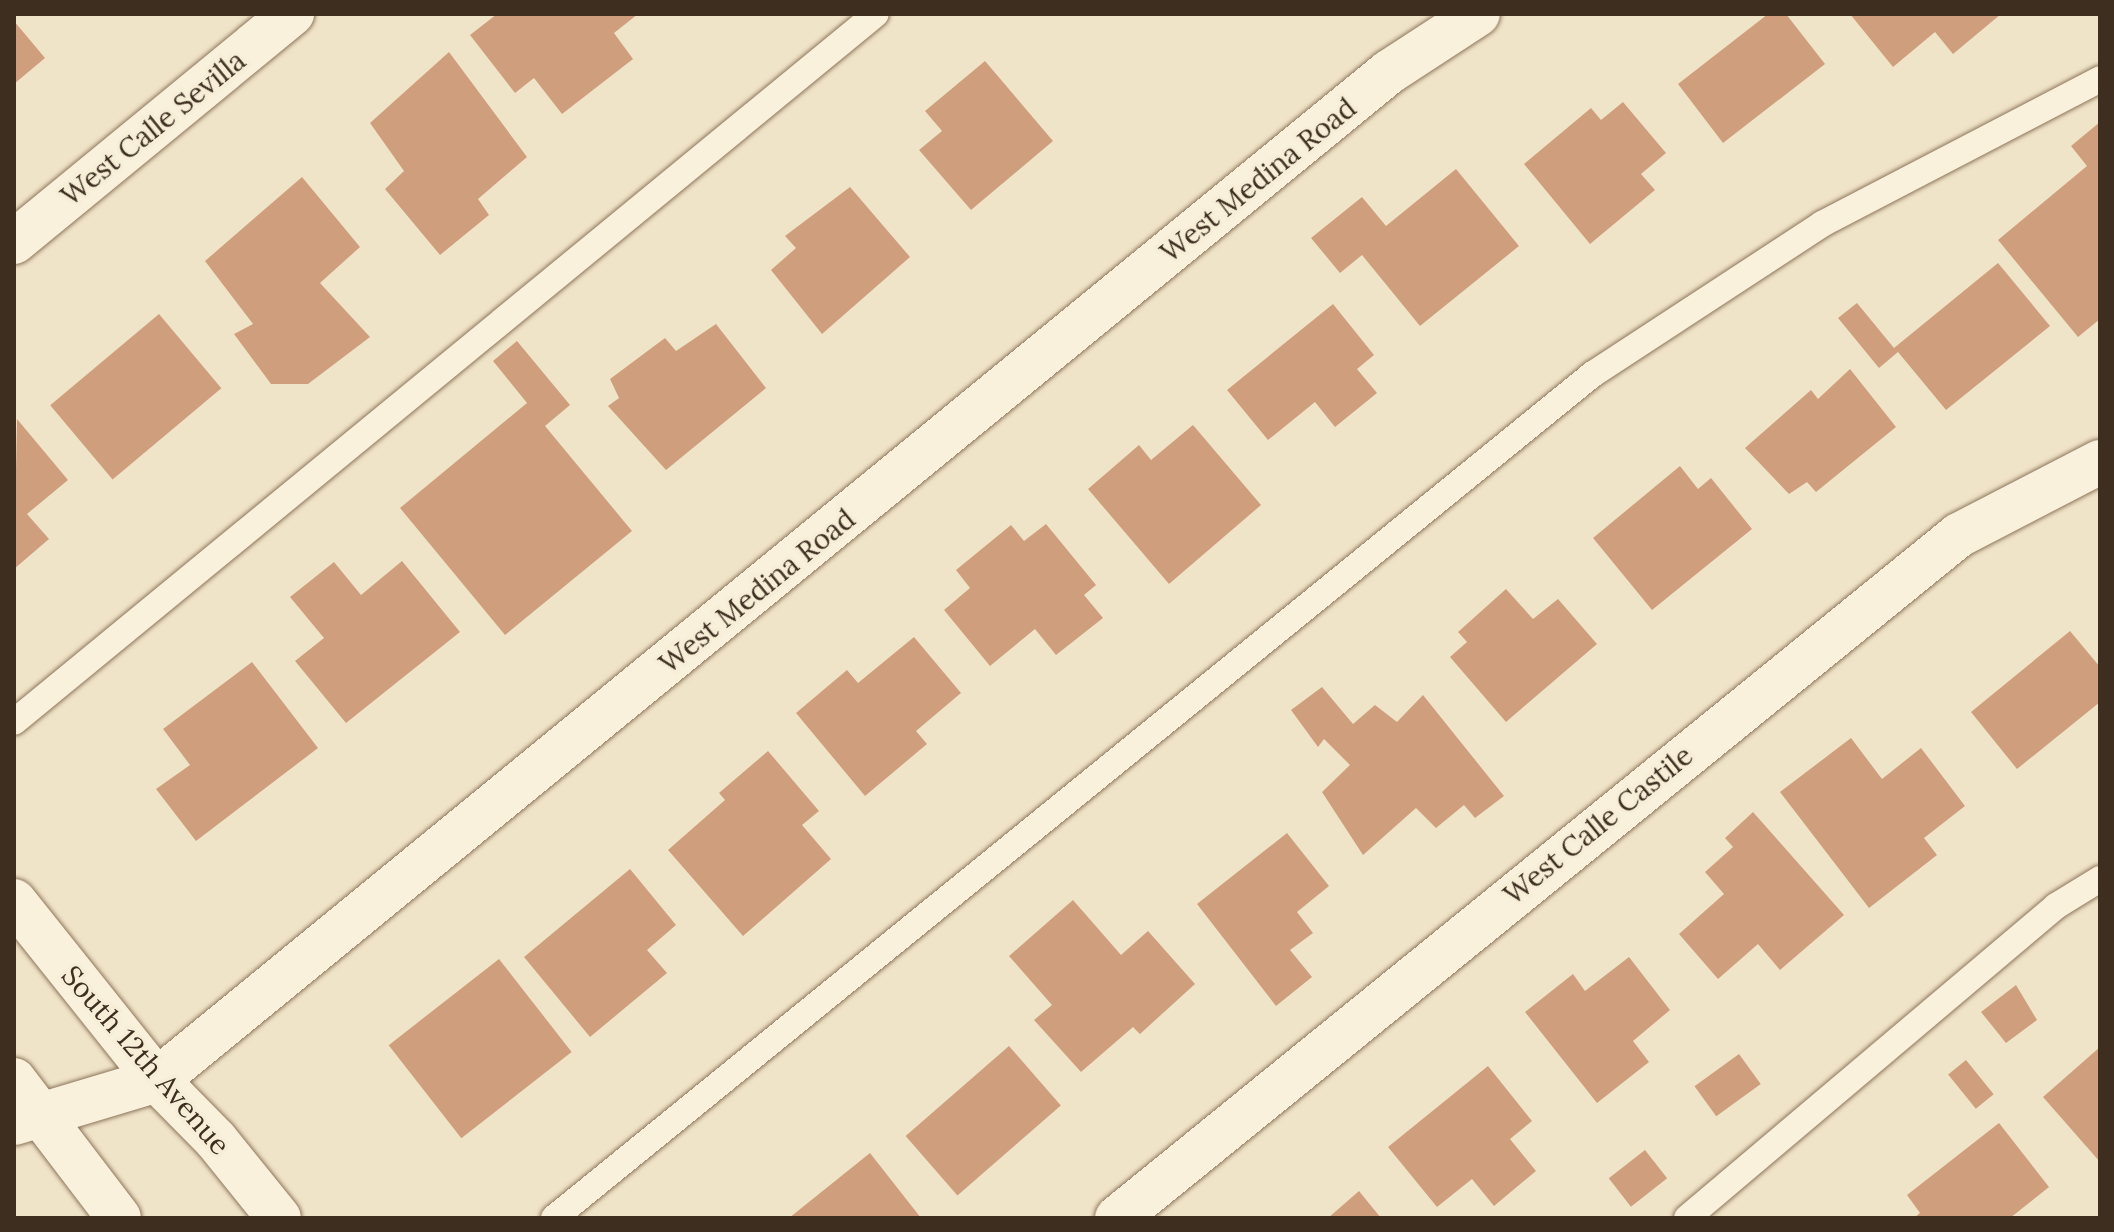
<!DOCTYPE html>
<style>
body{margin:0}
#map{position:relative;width:2114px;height:1232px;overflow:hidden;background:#f0e4c8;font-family:Lora,serif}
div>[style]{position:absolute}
.building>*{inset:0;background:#cf9f7d;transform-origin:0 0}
.roads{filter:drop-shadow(0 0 2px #8d765c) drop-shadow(0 0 2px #8d765c)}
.service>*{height:26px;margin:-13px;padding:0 13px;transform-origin:13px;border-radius:13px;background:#faf1dc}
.minor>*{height:44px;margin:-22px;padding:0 22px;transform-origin:22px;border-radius:22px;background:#faf1dc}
.tertiary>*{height:44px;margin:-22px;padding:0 22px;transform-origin:22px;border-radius:22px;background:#faf1dc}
span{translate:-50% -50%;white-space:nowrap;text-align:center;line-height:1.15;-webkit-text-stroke:7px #f7eed8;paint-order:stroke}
.street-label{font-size:28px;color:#3d2e20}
.frame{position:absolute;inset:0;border:16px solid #3d2e20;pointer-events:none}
</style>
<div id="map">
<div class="building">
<i style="clip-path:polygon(497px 14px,638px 14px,614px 33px,633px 59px,562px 114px,534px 78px,515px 93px,470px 35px)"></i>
<i style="clip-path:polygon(1768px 14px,1786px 14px,1825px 64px,1723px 143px,1678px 84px)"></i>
<i style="clip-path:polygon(1850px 14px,2001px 14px,1953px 54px,1935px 32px,1893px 67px)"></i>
<i style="clip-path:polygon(14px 21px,45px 58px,14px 84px)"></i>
<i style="clip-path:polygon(449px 52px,527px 157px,478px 199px,489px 215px,440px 255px,385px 189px,404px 171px,370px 123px)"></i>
<i style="clip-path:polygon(985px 61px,1053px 141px,971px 210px,919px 150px,942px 131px,925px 111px)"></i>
<i style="clip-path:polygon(1623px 102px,1666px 153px,1641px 174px,1655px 190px,1590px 244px,1524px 164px,1591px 108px,1601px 120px)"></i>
<i style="clip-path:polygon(2100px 122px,2100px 319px,2078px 337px,1998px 240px,2087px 166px,2071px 146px)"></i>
<i style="clip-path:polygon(1456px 169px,1519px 246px,1420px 326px,1362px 255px,1340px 273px,1311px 238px,1362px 197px,1386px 226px)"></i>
<i style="clip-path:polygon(302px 177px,360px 247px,320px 283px,370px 337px,308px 384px,271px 384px,234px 334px,253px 324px,205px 261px)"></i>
<i style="clip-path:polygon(850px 187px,910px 257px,822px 334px,771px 270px,796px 248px,785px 236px)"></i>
<i style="clip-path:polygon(1998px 263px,2050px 326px,1946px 410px,1898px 352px,1879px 368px,1838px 318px,1857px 303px,1894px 348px)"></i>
<i style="clip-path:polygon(1333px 304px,1374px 355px,1357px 369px,1377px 393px,1335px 427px,1315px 402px,1268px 440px,1227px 390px)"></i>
<i style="left:159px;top:314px;width:97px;height:142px;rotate:50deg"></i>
<i style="clip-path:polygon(716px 324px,766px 388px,666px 470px,608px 406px,619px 398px,610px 379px,665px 338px,676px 351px)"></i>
<i style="clip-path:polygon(517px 341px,570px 405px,545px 426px,632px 531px,505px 635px,400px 508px,527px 403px,493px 361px)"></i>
<i style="clip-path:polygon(1850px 369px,1896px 427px,1816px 492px,1807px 482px,1789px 494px,1745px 448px,1811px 390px,1818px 399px)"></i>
<i style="clip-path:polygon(17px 419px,68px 480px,27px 514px,49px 539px,14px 569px)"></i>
<i style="clip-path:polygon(1193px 425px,1261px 505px,1169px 584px,1088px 489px,1139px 445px,1151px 460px)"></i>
<i style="clip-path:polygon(1680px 466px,1698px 489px,1711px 478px,1752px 529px,1652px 610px,1593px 538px)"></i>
<i style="clip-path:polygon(1046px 524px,1096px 585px,1084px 595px,1103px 618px,1056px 655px,1035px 629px,990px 666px,944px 610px,970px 588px,956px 570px,1011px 525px,1024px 541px)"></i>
<i style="clip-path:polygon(402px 561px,460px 632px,346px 723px,295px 661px,324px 638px,290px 597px,334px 562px,361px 595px)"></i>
<i style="clip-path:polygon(1506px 589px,1533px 619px,1558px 599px,1597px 644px,1506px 722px,1450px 657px,1467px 642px,1458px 632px)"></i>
<i style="clip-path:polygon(2070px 631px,2100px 667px,2100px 702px,2017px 769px,1971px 712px)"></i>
<i style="clip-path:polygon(914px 637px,961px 693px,916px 731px,927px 744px,865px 796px,796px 713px,847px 670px,858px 683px)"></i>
<i style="clip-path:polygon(252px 662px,318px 748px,196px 841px,156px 789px,190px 765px,163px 729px)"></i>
<i style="clip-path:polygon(1322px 687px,1353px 724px,1375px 705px,1397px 722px,1423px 695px,1504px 796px,1475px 818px,1464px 805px,1436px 828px,1416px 808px,1363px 855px,1322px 792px,1350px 765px,1324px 739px,1318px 747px,1291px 710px)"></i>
<i style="clip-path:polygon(1851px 738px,1882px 779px,1921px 748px,1965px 806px,1924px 838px,1937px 855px,1869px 908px,1780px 792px)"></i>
<i style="clip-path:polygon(768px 751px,819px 811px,802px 825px,831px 859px,743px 936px,668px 850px,725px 800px,719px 793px)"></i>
<i style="clip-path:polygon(1753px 812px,1844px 915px,1780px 970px,1758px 944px,1718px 979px,1679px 934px,1724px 894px,1705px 872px,1733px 847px,1725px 838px)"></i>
<i style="clip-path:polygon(1287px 833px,1329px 886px,1297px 912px,1313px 933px,1290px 950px,1312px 977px,1276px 1006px,1197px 904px)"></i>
<i style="clip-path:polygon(630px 869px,676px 925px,647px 950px,667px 973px,590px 1037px,524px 957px)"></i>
<i style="clip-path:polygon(1073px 900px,1121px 955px,1148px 931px,1195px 984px,1140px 1034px,1133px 1027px,1081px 1072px,1034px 1020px,1052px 1005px,1009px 956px)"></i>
<i style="clip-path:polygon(1629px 957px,1670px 1010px,1633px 1041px,1649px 1062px,1597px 1103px,1525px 1012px,1573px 974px,1585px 991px)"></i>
<i style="left:499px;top:959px;width:118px;height:140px;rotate:52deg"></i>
<i style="clip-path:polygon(2016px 985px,2037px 1020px,2006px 1043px,1981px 1012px)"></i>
<i style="left:1009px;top:1046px;width:79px;height:137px;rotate:49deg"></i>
<i style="clip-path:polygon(2100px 1047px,2100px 1162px,2043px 1097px)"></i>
<i style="left:1739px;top:1054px;width:37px;height:55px;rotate:54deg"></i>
<i style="left:1966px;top:1060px;width:44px;height:23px;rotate:51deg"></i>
<i style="clip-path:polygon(1488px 1066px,1532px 1121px,1510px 1139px,1536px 1171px,1494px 1206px,1472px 1179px,1437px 1207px,1388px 1147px)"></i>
<i style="clip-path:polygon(1999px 1123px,2049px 1187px,2010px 1218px,1914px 1218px,1920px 1213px,1907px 1195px)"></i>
<i style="left:1645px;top:1150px;width:36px;height:46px;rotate:52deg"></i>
<i style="clip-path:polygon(870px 1153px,921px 1218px,789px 1218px)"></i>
<i style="clip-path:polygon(1359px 1191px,1381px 1218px,1328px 1218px)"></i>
</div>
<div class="roads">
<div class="service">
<i style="left:14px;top:722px;width:1115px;rotate:-39.4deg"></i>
<i style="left:554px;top:1218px;width:1339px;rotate:-39.09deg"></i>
<i style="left:1593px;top:374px;width:274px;rotate:-33.2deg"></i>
<i style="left:1822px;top:224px;width:314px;rotate:-27.5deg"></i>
<i style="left:1687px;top:1218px;width:483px;rotate:-40.2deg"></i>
<i style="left:2056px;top:906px;width:52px;rotate:-31.5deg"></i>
</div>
<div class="minor">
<i style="left:14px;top:242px;width:360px;rotate:-39.4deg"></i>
<i style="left:14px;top:1123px;width:149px;rotate:-16.7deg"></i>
<i style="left:157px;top:1080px;width:1592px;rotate:-39.29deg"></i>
<i style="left:1389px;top:72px;width:106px;rotate:-33.1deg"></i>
<i style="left:1117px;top:1218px;width:1084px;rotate:-39.05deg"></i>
<i style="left:1959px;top:535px;width:159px;rotate:-27.4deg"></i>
</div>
<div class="tertiary">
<i style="left:14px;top:901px;width:229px;rotate:51.4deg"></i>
<i style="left:157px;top:1080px;width:84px;rotate:45.5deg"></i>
<i style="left:216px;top:1140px;width:100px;rotate:51.1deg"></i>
<i style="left:14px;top:1080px;width:173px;rotate:52.7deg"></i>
</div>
</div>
<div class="street-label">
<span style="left:153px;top:128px;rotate:-39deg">West Calle Sevilla</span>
<span style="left:1258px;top:180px;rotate:-39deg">West Medina Road</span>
<span style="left:757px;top:591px;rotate:-39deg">West Medina Road</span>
<span style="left:1598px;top:825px;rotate:-39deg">West Calle Castile</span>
<span style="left:146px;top:1060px;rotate:49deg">South 12th Avenue</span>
</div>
<div class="frame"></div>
</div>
